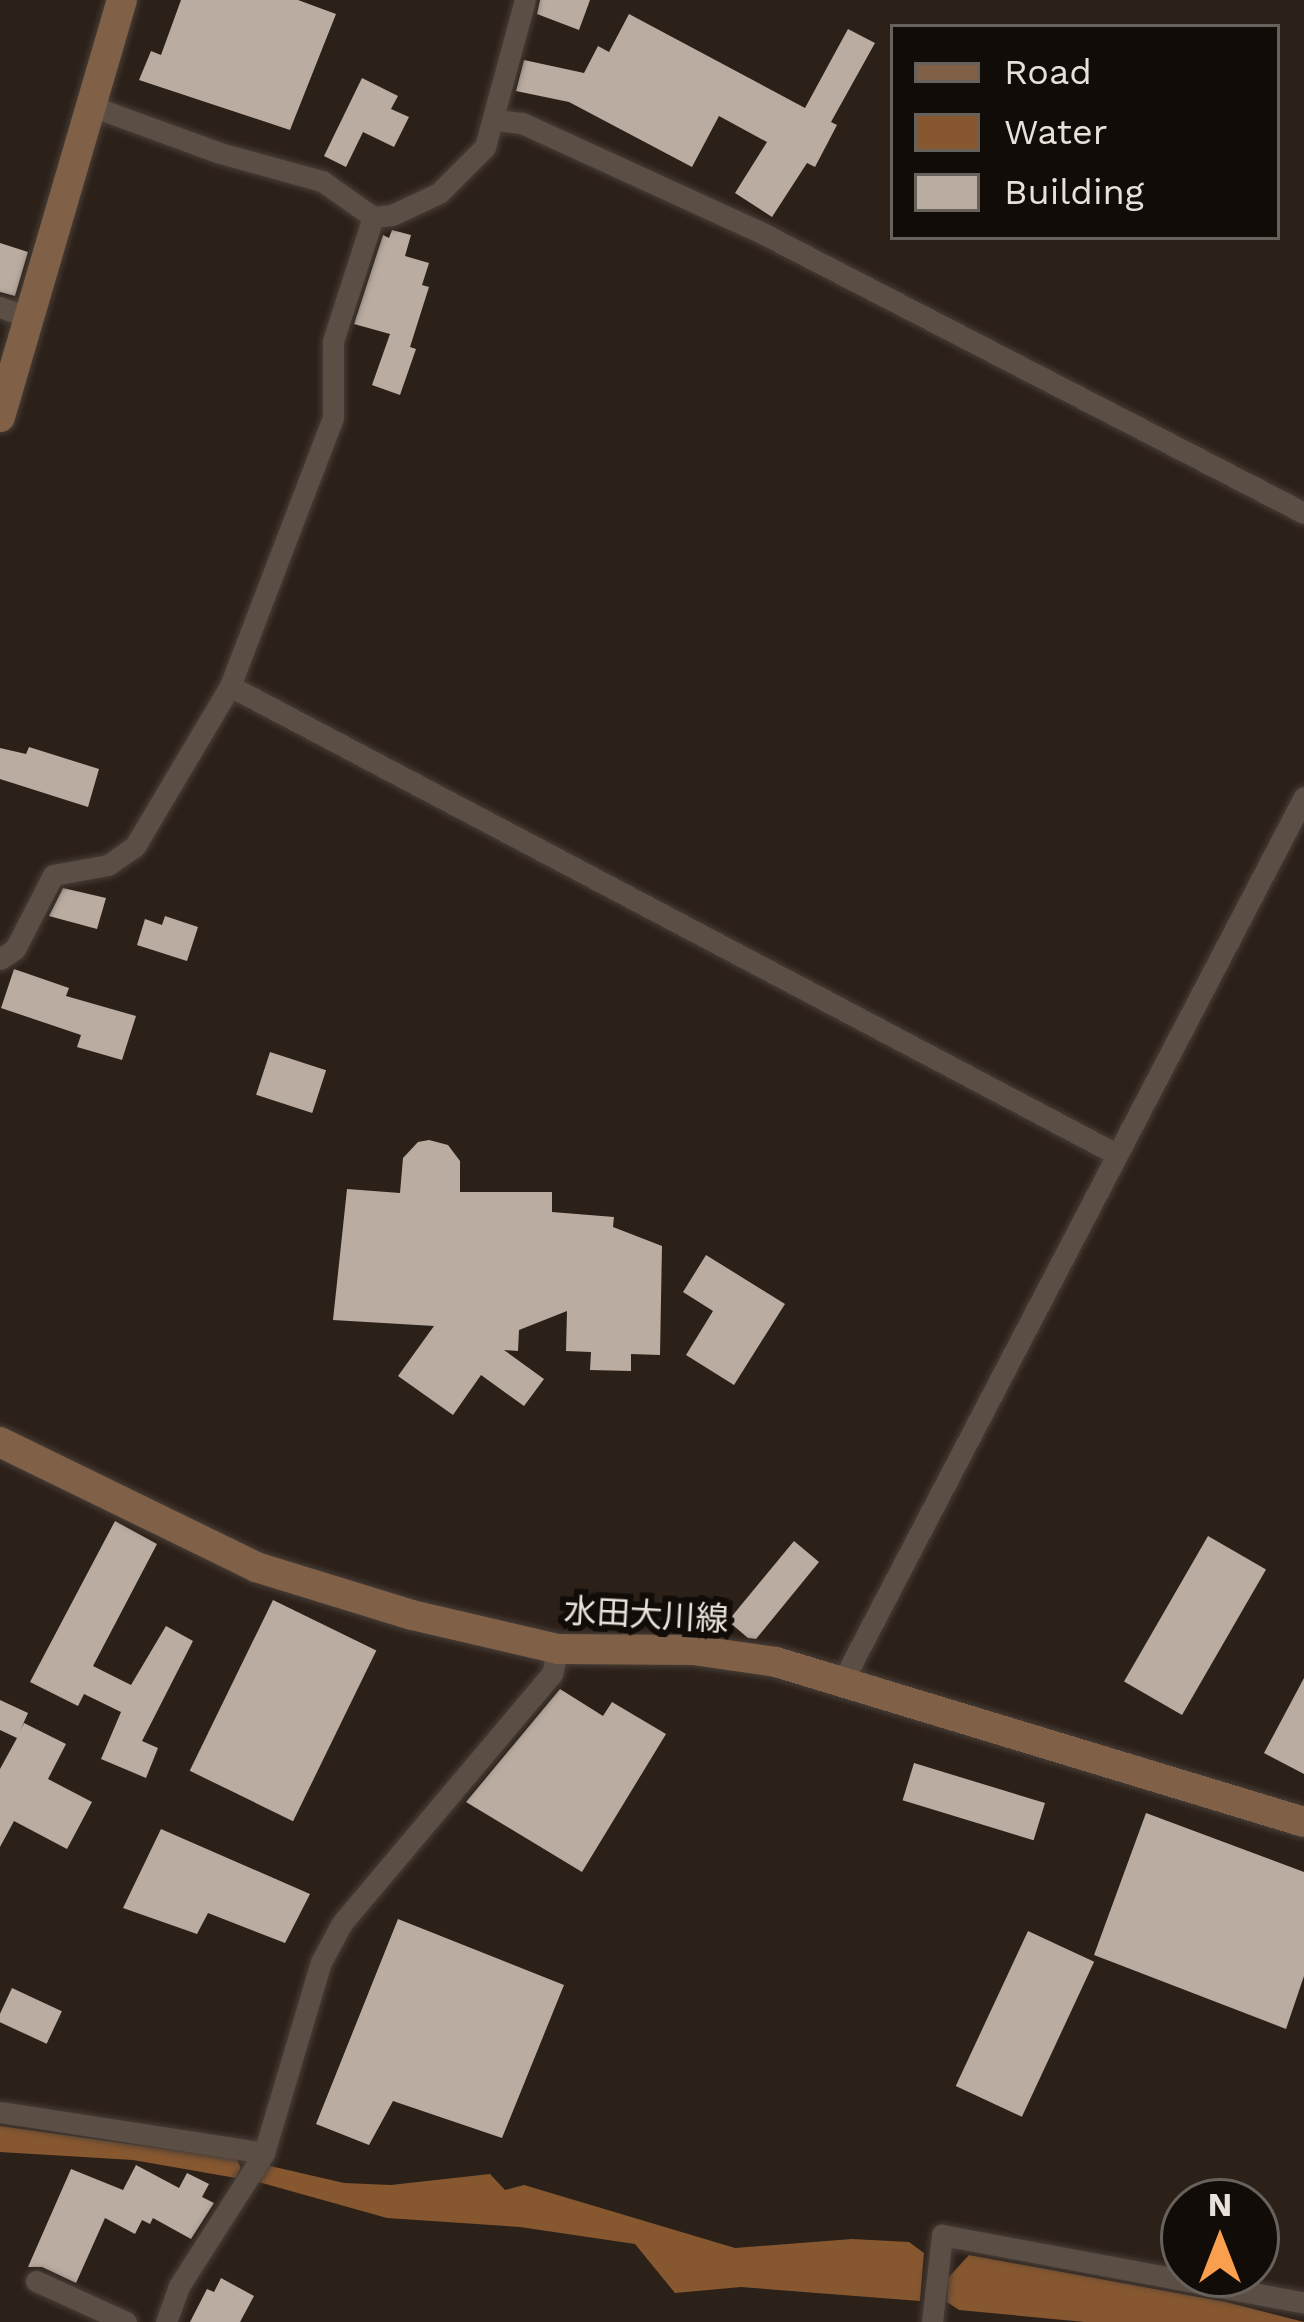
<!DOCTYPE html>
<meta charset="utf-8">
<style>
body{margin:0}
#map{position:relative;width:1304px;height:2322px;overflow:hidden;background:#2c2119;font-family:"Work Sans","Noto Sans JP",sans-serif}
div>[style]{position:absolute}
.water>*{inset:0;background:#875830}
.building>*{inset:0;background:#baaca1;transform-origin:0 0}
.roads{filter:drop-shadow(0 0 3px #473e38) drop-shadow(0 0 3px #473e38)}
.street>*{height:21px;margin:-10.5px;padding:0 10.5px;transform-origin:10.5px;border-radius:10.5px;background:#5b4e45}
.secondary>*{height:30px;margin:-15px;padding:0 15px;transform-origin:15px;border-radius:15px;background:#806046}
span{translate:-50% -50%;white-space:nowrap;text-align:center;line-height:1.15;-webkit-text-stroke:12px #110c08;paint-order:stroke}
.street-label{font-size:33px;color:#e8e1db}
.legend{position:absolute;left:890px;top:24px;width:390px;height:216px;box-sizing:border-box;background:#110c08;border:3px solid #67615c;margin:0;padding:15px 21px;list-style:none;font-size:36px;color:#e8e1db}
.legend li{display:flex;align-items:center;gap:24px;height:60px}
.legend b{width:60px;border:3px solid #67615c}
.north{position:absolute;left:1160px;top:2178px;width:120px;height:120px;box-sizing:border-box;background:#110c08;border:3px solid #67615c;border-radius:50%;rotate:0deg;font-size:33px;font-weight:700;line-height:48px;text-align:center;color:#e8e1db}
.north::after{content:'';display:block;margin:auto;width:42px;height:54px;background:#fa9f4e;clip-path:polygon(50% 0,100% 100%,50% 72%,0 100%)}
</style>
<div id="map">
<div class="water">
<i style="clip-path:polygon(0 2126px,237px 2159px,241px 2168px,236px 2178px,133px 2160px,0 2152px)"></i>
<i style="clip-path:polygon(266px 2165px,344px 2183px,391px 2185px,490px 2174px,505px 2190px,524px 2185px,735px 2248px,852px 2239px,909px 2242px,924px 2253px,920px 2301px,741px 2287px,675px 2293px,635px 2244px,520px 2227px,387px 2218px,255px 2181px)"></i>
<i style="clip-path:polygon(969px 2255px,1226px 2302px,1304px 2322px,1085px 2322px,959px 2310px,947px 2302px,948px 2278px)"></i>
</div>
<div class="building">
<i style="clip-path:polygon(181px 0,298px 0,336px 14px,290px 130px,139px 80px,151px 51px,161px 55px)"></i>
<i style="clip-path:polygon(540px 0,590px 0,579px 30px,537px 14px)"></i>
<i style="clip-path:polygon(629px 14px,805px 108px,848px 29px,875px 43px,831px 122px,837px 125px,815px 167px,807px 163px,772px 217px,735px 193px,767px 142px,719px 116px,692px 167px,569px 102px,516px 91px,524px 60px,584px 73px,598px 46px,609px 52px)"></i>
<i style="clip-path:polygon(362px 78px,398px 96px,391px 109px,409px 117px,394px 147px,363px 132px,346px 167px,324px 156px)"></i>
<i style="clip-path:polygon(392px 230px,411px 235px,405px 256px,429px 263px,422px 285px,429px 287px,410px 347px,416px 349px,400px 395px,372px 385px,390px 334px,354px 324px,383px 235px,389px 238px)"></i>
<i style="clip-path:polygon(0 243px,28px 252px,15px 296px,0 292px)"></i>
<i style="clip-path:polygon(29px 747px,99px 769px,88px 807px,0 779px,0 748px,26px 754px)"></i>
<i style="clip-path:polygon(63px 888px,106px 898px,97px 929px,49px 916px)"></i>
<i style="clip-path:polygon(165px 916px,198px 927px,187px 961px,137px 945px,145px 919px,162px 925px)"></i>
<i style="clip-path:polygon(14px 969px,69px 988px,66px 996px,136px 1016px,122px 1060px,77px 1047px,81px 1035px,1px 1008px)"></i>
<i style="left:270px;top:1052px;width:59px;height:45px;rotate:18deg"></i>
<i style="clip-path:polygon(429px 1140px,448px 1145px,460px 1161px,460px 1192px,552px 1192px,552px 1212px,614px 1217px,613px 1227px,662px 1246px,660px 1355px,631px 1354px,631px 1371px,590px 1370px,591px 1352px,566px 1351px,567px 1311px,519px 1330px,518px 1351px,504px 1350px,544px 1379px,524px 1406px,481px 1375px,453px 1415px,398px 1376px,434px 1326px,333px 1320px,347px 1189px,400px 1193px,403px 1158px,418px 1142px)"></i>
<i style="clip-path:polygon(706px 1255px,785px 1304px,734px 1385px,686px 1355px,713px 1311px,683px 1292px)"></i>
<i style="clip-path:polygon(115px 1521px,157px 1544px,93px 1666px,131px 1685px,166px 1626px,193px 1641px,142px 1741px,158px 1748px,146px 1778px,101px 1759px,121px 1712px,84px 1694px,78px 1706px,30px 1682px)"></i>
<i style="left:1208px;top:1536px;width:67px;height:168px;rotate:30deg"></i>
<i style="clip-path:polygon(794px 1541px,819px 1562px,756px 1639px,748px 1638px,728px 1621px)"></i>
<i style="left:273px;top:1600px;width:115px;height:190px;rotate:26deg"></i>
<i style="clip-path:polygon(1304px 1678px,1304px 1774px,1264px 1753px)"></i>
<i style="clip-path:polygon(560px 1689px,603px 1716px,612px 1702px,666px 1734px,582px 1872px,466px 1802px)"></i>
<i style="clip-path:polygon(0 1700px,28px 1713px,20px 1731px,24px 1723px,66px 1744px,48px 1779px,92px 1802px,67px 1849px,14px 1821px,0 1847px,0 1769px,17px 1738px,0 1730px)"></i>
<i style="left:914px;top:1763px;width:137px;height:39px;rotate:17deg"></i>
<i style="clip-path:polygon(1146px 1813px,1304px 1872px,1304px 1976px,1286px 2029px,1094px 1955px)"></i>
<i style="clip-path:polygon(161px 1829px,310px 1894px,285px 1943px,208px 1913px,197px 1934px,123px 1908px)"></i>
<i style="clip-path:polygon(398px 1919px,564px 1985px,502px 2138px,393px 2101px,369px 2145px,316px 2124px)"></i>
<i style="left:1028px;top:1931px;width:73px;height:171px;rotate:25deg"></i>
<i style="left:12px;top:1988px;width:55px;height:36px;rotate:25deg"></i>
<i style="clip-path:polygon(136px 2165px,179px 2188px,187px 2173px,209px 2184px,202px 2197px,214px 2203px,191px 2239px,153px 2218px,150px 2224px,142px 2220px,135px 2234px,105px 2218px,76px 2283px,42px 2267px,28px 2267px,71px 2169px,123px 2190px)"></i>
<i style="clip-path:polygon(221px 2278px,254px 2296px,240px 2322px,190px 2322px,207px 2289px,214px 2292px)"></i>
</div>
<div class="roads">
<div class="street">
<i style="left:91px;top:106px;width:137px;rotate:20deg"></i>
<i style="left:220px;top:153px;width:106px;rotate:15.4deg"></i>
<i style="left:322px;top:181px;width:62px;rotate:35.2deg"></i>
<i style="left:373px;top:217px;width:19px;rotate:-6deg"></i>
<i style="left:392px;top:215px;width:52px;rotate:-25.1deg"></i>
<i style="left:439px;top:193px;width:65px;rotate:-45deg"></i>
<i style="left:485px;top:147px;width:152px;rotate:-74.8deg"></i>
<i style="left:496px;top:120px;width:26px;rotate:7deg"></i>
<i style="left:522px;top:123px;width:266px;rotate:24.6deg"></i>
<i style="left:764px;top:234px;width:608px;rotate:27.32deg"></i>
<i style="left:0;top:307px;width:33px;rotate:20deg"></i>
<i style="left:230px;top:686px;width:1002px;rotate:27.84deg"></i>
<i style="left:0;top:959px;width:18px;rotate:-34deg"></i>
<i style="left:15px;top:949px;width:83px;rotate:-62.8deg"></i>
<i style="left:53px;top:875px;width:56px;rotate:-10.3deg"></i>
<i style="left:108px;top:865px;width:33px;rotate:-35deg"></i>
<i style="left:135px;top:846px;width:186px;rotate:-59.3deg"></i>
<i style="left:230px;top:686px;width:287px;rotate:-69deg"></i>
<i style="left:333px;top:418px;width:77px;rotate:-90deg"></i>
<i style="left:333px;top:341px;width:130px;rotate:-72.1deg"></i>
<i style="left:843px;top:1680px;width:996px;rotate:-62.43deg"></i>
<i style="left:0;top:2112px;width:267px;rotate:8.8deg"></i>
<i style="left:36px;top:2281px;width:99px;rotate:24.5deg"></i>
<i style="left:166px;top:2322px;width:38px;rotate:-70deg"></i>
<i style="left:179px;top:2286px;width:158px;rotate:-57.4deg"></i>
<i style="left:264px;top:2153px;width:199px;rotate:-73.4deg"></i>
<i style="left:321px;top:1962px;width:44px;rotate:-61.7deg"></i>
<i style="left:342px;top:1923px;width:326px;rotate:-49.9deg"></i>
<i style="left:552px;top:1674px;width:26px;rotate:-77deg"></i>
<i style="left:932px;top:2322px;width:88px;rotate:-83.4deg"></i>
<i style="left:942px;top:2235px;width:368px;rotate:10.6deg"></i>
</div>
<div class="secondary">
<i style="left:0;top:417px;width:434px;rotate:-73.7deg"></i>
<i style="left:0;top:1442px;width:285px;rotate:26deg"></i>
<i style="left:256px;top:1567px;width:163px;rotate:17.1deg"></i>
<i style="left:412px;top:1615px;width:150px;rotate:13.1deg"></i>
<i style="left:558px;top:1649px;width:135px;rotate:0.4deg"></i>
<i style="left:693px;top:1650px;width:84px;rotate:8.2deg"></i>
<i style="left:776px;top:1662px;width:552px;rotate:16.86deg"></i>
</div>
</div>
<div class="street-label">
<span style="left:646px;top:1615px;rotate:3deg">水田大川線</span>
</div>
<ul class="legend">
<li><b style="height:15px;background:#806046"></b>Road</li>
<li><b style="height:33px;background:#875830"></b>Water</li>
<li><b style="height:33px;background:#baaca1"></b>Building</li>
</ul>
<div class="north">N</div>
</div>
